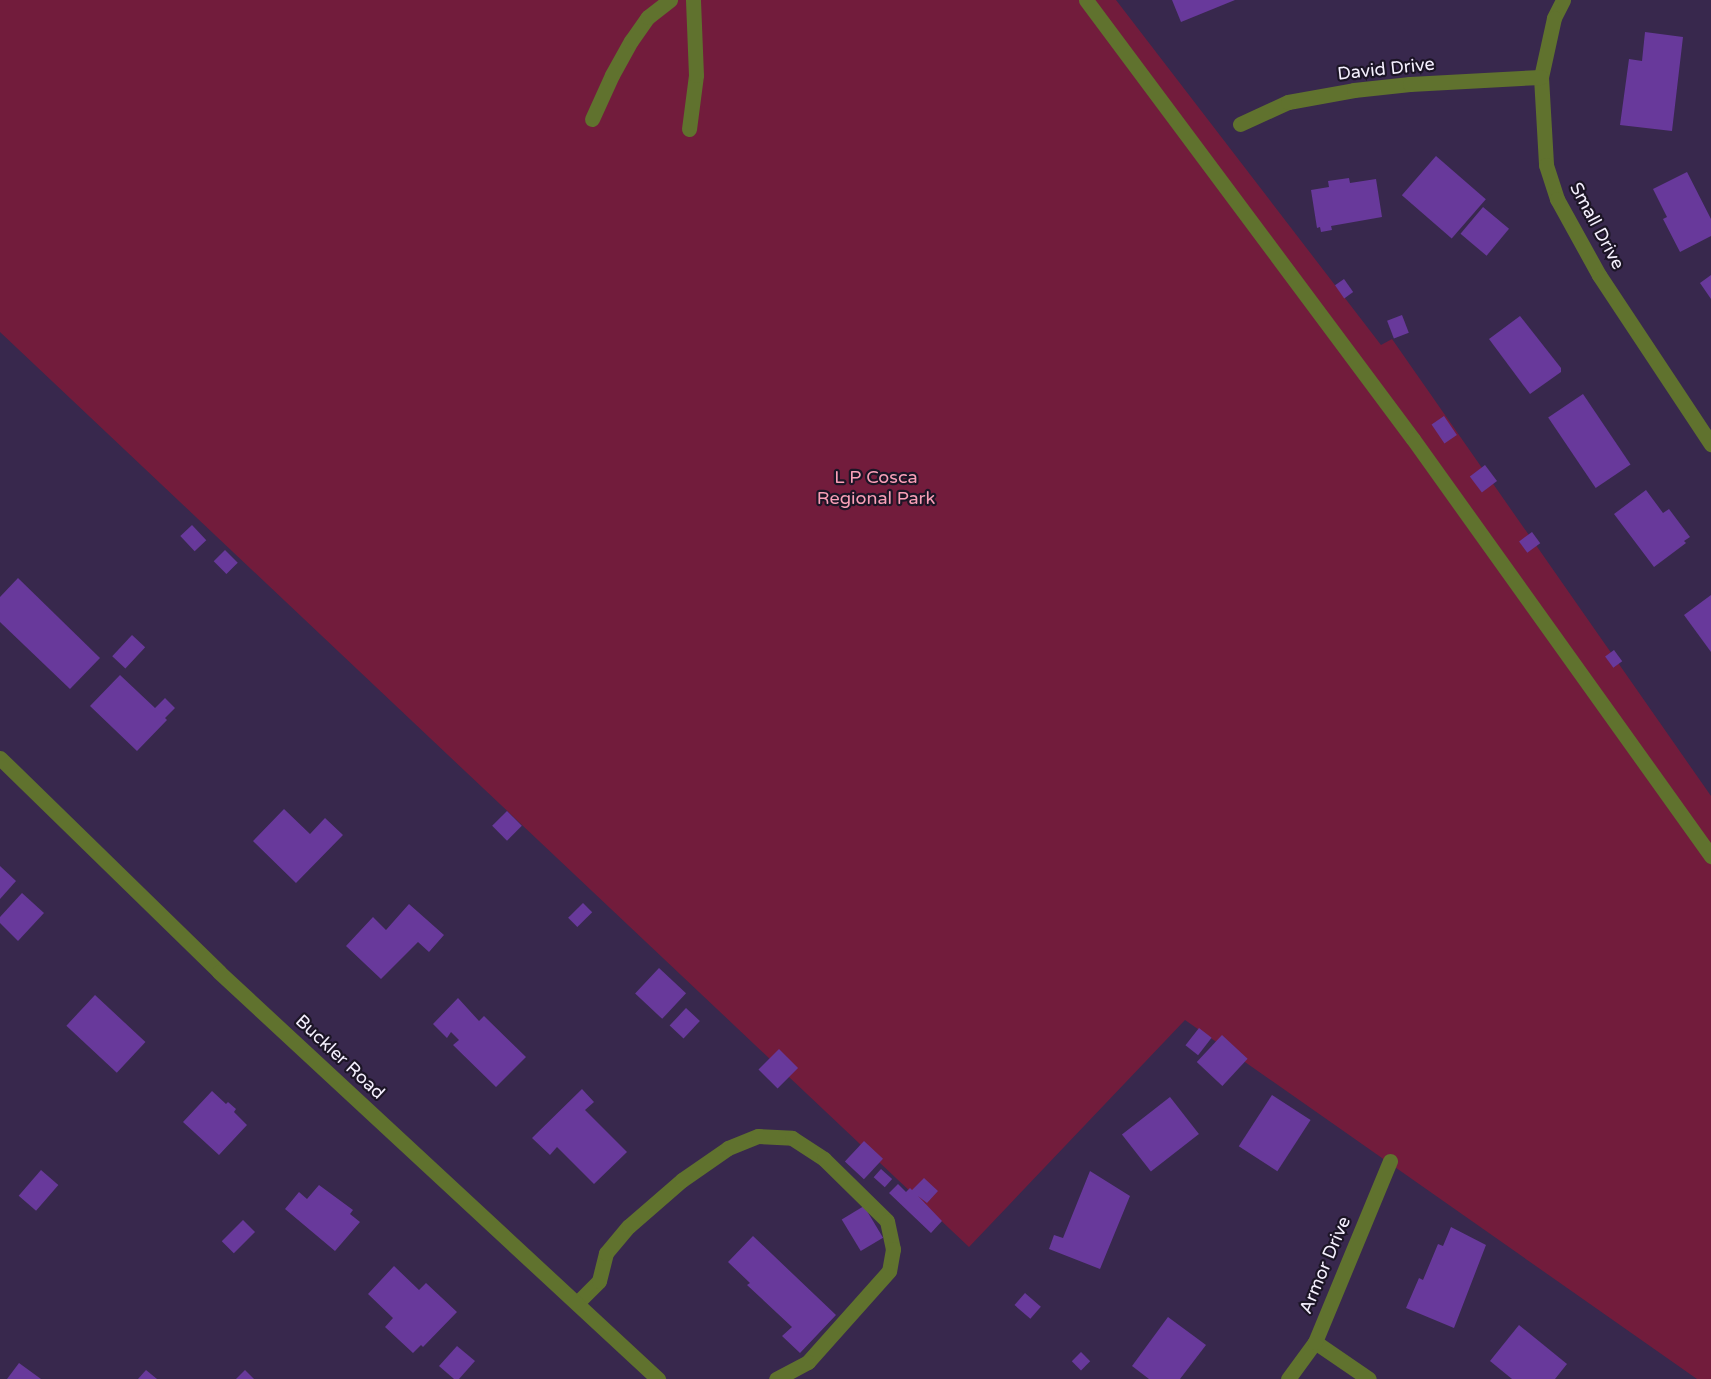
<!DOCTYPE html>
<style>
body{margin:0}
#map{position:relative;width:1711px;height:1379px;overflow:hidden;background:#38284d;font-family:"Varela Round",sans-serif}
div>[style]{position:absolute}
.green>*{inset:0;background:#721c3c}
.building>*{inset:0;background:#68399b;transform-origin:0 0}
.service>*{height:15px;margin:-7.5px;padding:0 7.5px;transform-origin:7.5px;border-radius:7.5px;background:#60722e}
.minor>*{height:15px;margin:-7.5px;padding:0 7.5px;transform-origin:7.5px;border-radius:7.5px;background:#60722e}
span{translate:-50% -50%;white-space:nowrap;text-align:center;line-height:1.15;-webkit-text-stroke:4.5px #1c1526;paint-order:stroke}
.street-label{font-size:18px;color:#f5f0fe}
.park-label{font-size:18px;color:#faa0b8}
</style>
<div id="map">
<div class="green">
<i style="clip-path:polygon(0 0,1116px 0,1381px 345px,1392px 339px,1711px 796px,1711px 1379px,1697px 1379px,1185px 1020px,969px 1247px,0 332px)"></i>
</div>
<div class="building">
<i style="clip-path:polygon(1172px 0,1235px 0,1181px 22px)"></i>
<i style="clip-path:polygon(1645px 32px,1683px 37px,1672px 131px,1620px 125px,1629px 59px,1642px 61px)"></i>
<i style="left:1436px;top:156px;width:66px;height:52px;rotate:41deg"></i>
<i style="clip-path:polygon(1687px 172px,1711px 219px,1711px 236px,1680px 252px,1663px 219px,1667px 217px,1653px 189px)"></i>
<i style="clip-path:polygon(1349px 178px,1350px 183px,1376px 179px,1382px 217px,1331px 226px,1332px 230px,1321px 232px,1320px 227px,1317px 228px,1311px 190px,1329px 187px,1328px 181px)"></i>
<i style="left:1483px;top:207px;width:34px;height:35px;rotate:40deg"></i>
<i style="clip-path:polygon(1711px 275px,1711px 299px,1700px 283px)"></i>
<i style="left:1344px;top:279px;width:16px;height:11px;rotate:55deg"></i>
<i style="left:1402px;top:315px;width:19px;height:16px;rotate:69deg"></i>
<i style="clip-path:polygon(1520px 316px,1561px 368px,1561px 372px,1530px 394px,1489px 339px)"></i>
<i style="left:1583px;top:394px;width:85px;height:42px;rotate:56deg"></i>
<i style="left:1444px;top:416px;width:23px;height:15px;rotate:56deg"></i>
<i style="left:1485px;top:465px;width:20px;height:19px;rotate:53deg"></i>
<i style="clip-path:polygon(1646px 490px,1663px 513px,1669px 509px,1690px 537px,1684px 541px,1686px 543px,1654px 567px,1614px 514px)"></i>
<i style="left:192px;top:525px;width:21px;height:16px;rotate:47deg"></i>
<i style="left:1532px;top:532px;width:14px;height:16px;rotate:54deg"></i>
<i style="left:225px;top:550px;width:18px;height:16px;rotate:45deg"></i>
<i style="clip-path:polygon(18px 578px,100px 658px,70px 689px,0 622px,0 597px)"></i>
<i style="clip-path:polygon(1711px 595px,1711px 652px,1684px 615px)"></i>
<i style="left:132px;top:635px;width:18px;height:29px;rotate:43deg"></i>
<i style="left:1614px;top:650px;width:14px;height:11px;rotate:54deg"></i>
<i style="clip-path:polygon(120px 675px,155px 708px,165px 698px,175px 708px,165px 718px,167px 720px,137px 751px,90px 706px)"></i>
<i style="clip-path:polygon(284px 809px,310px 834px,325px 818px,343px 835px,296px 883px,253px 841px)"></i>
<i style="left:507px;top:811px;width:21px;height:21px;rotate:45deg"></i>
<i style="clip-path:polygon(0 866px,16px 881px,0 899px)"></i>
<i style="clip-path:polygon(22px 893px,44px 913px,18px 941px,0 923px,0 917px)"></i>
<i style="left:583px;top:903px;width:13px;height:21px;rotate:45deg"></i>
<i style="clip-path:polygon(409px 904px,444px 935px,429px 952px,418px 942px,381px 979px,346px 946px,373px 917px,386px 930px)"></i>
<i style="left:659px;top:968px;width:37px;height:35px;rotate:43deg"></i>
<i style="left:95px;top:995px;width:69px;height:42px;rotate:43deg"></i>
<i style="clip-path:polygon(458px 998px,479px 1021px,484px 1016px,526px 1057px,496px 1087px,453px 1045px,459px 1040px,451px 1032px,447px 1038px,433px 1024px)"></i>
<i style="left:686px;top:1008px;width:19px;height:24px;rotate:43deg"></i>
<i style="left:1199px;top:1028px;width:16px;height:22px;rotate:38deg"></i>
<i style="left:1222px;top:1035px;width:35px;height:37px;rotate:43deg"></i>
<i style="left:779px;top:1049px;width:27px;height:29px;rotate:45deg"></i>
<i style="clip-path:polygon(582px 1089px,594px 1102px,585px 1110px,627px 1152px,594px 1184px,557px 1147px,550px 1155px,532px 1138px)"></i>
<i style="clip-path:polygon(212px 1091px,226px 1104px,228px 1102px,236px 1109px,234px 1112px,247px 1125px,219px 1155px,183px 1122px)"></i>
<i style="left:1272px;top:1095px;width:46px;height:61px;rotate:33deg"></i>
<i style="left:1170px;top:1097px;width:47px;height:61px;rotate:52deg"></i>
<i style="left:864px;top:1141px;width:26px;height:28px;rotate:43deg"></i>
<i style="left:881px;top:1169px;width:15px;height:11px;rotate:42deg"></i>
<i style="left:41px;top:1170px;width:23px;height:34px;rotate:41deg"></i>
<i style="clip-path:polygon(1090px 1171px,1130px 1196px,1100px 1269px,1049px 1249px,1054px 1235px,1063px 1238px)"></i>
<i style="clip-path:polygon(924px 1178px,938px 1191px,927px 1203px,918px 1196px,942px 1221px,931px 1233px,889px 1193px,898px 1184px,906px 1192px,910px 1188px,912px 1190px)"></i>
<i style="clip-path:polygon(319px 1185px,353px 1210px,350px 1214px,360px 1222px,335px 1251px,285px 1209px,299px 1192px,307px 1199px)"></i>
<i style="left:864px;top:1206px;width:37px;height:26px;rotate:59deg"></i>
<i style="left:243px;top:1220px;width:17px;height:30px;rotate:45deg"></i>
<i style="clip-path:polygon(1451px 1227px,1486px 1245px,1454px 1328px,1406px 1308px,1419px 1278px,1423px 1280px,1438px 1244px,1443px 1246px)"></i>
<i style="clip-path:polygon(753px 1236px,836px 1315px,800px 1353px,782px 1336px,792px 1327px,747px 1285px,750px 1283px,728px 1262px)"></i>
<i style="clip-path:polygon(394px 1266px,419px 1290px,426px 1283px,457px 1312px,423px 1347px,421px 1345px,413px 1353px,385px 1327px,393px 1318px,368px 1294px)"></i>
<i style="left:1025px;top:1293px;width:21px;height:16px;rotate:41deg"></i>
<i style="clip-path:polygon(1168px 1317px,1206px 1345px,1180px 1379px,1149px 1379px,1132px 1366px)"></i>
<i style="clip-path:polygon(1519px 1325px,1567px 1364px,1555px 1379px,1512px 1379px,1490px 1361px)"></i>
<i style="clip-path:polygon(457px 1346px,475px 1361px,459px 1379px,454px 1379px,439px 1366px)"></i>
<i style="left:1081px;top:1352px;width:13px;height:13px;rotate:45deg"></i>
<i style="clip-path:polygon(19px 1363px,41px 1379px,7px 1379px)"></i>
<i style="clip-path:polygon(146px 1370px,157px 1379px,138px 1379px)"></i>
<i style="clip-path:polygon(245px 1370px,254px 1379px,236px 1379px)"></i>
</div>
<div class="service">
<i style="left:1086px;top:0;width:547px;rotate:53.32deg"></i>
<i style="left:1413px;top:439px;width:513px;rotate:54.45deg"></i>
<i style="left:592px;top:119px;width:48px;rotate:-65.6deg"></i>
<i style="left:612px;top:75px;width:39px;rotate:-61deg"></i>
<i style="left:631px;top:41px;width:29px;rotate:-55deg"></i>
<i style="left:648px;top:17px;width:28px;rotate:-38deg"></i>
<i style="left:689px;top:129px;width:54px;rotate:-82.6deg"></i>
<i style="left:696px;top:75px;width:75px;rotate:-92.3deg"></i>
<i style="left:577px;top:1303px;width:31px;rotate:-45deg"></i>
<i style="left:599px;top:1281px;width:29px;rotate:-76deg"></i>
<i style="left:606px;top:1253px;width:35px;rotate:-50deg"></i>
<i style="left:629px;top:1226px;width:70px;rotate:-41deg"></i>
<i style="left:682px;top:1180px;width:56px;rotate:-34.8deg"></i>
<i style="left:728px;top:1148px;width:32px;rotate:-22deg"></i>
<i style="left:758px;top:1136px;width:34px;rotate:3deg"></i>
<i style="left:792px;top:1138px;width:38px;rotate:33deg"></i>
<i style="left:824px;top:1159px;width:88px;rotate:44.5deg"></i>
<i style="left:887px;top:1221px;width:29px;rotate:78deg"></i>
<i style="left:893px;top:1249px;width:22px;rotate:100deg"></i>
<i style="left:889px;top:1271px;width:122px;rotate:131.7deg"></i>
<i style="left:808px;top:1362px;width:36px;rotate:152deg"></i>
</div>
<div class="minor">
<i style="left:1563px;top:0;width:20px;rotate:117deg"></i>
<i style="left:1554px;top:18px;width:60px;rotate:102.4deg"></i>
<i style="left:1541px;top:77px;width:88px;rotate:86.7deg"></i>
<i style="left:1546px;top:165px;width:36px;rotate:72deg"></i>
<i style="left:1557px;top:199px;width:87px;rotate:61.1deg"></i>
<i style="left:1599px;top:275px;width:203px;rotate:56.5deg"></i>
<i style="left:1240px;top:124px;width:53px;rotate:-24.6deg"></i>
<i style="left:1288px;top:102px;width:67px;rotate:-10.3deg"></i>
<i style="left:1354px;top:90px;width:56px;rotate:-6.1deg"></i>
<i style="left:1410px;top:84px;width:131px;rotate:-3.1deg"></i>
<i style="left:0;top:758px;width:306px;rotate:44.3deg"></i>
<i style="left:219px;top:972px;width:599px;rotate:42.83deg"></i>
<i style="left:1315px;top:1342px;width:65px;rotate:34.4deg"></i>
<i style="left:1288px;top:1379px;width:46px;rotate:-53.9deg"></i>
<i style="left:1315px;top:1342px;width:196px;rotate:-67.5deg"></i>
</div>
<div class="street-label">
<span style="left:1386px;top:69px;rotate:-6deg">David Drive</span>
<span style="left:1597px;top:226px;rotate:62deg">Small Drive</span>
<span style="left:340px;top:1057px;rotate:43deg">Buckler Road</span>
<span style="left:1325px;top:1265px;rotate:-67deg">Armor Drive</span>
</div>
<div class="park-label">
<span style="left:876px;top:488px">L P Cosca<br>Regional Park</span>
</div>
</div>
